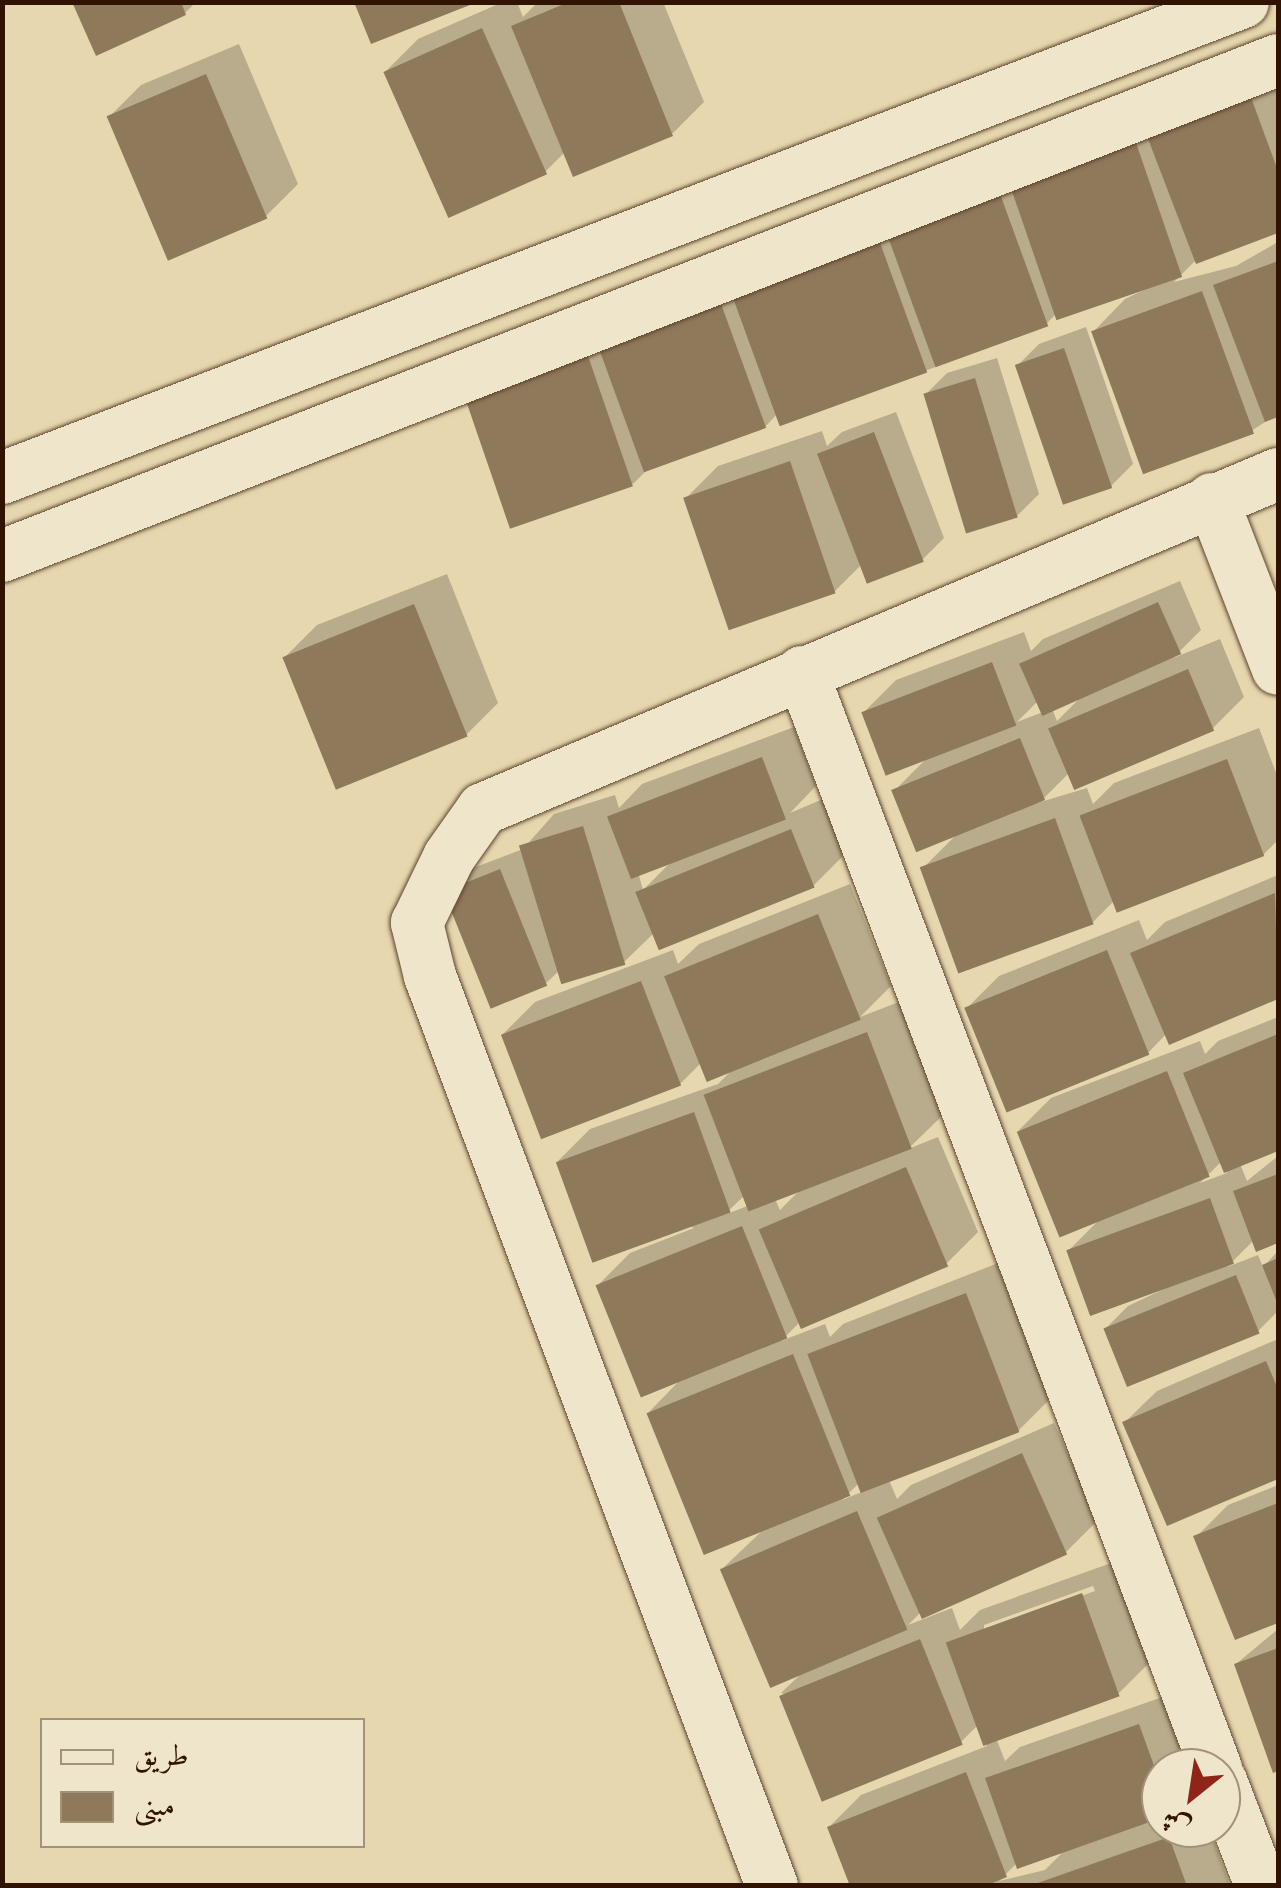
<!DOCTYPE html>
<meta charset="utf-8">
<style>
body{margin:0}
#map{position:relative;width:1281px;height:1888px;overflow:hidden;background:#e6d7af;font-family:"Sorts Mill Goudy",Amiri,serif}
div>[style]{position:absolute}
.shadow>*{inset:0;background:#0003}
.building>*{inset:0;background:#8f795b;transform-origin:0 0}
.roads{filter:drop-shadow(0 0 2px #5e442c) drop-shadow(0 0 2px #5e442c)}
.street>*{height:52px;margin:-26px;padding:0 26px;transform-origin:26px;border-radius:26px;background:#efe5cb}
span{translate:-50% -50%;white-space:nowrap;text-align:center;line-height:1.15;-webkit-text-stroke:10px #efe5cb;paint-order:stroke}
.frame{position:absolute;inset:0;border:5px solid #301300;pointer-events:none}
.legend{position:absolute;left:40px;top:1718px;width:325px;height:130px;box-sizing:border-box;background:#efe5cb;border:2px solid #a3917a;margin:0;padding:12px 18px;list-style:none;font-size:30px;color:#301300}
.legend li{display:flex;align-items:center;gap:20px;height:50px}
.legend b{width:50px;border:2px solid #a3917a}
.north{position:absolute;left:1141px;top:1748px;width:100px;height:100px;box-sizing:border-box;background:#efe5cb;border:2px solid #a3917a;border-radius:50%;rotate:210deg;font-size:28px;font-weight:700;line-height:40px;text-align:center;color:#301300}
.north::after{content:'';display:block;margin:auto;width:35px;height:45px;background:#8f2418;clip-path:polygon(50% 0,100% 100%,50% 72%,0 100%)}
</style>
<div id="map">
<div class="shadow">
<i style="clip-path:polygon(75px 2px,196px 2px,185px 13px)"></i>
<i style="clip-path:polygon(503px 2px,517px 2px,523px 17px,538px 2px,663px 2px,704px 102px,672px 134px,574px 173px,565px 152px,544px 173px,386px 71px,418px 39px)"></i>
<i style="clip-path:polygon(239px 44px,298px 184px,266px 216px,109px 117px,141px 85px)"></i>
<i style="clip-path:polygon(1278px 63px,1278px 230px,1196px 260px,1174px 282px,1236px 266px,1278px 242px,1278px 414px,1251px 431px,1094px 331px,1125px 299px,1167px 279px,1057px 313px,1046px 324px,925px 371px,777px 414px,766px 426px,649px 468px,633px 484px,467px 395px)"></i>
<i style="clip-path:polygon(1086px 327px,1133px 464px,1111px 486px,1017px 366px,1039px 344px)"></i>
<i style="clip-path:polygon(997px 358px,1039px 494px,1017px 516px,925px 395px,947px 373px)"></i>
<i style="clip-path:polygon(896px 412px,944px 538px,922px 560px,862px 564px,835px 591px,686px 498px,718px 466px,822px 431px,827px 446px,842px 432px)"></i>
<i style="clip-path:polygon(447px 574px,498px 703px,466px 735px,285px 657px,317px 625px)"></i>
<i style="clip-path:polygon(evenodd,1180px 581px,1201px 630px,1173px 658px,1220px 639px,1244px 697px,1212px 729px,1069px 773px,1044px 798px,1017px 809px,1087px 788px,1093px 804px,1114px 783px,1259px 728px,1278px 778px,1278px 840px,1264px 854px,1115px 900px,1093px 922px,923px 868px,958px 833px,894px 791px,929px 756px,864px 712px,896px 680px,1024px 632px,1031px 651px,1043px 639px,1180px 581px,1087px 691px,1057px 721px,1051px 706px,1087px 691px,1180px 581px,1038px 701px,1043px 712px,1017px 722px,1038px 701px)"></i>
<i style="clip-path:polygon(evenodd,794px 727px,816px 786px,790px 813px,823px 799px,846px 853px,814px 885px,655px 932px,624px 962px,560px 970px,545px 984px,446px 891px,468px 870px,523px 849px,554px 814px,615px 795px,619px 808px,642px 784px,794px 727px,674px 859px,643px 890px,638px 872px,674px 859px)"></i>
<i style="clip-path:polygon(1278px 875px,1278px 997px,1171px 1042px,1167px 1033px,1148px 1053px,967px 1008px,999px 976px,1139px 920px,1147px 940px,1165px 922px)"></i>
<i style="clip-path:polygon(evenodd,850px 884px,891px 986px,860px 1017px,899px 1002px,943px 1115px,908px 1149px,938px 1137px,978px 1232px,946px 1264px,800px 1322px,781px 1341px,825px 1324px,830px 1337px,843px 1324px,998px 1263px,1051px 1398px,1019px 1430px,889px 1480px,897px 1499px,911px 1485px,1054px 1423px,1098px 1520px,1066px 1552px,921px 1612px,908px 1625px,952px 1608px,960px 1630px,980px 1610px,1114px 1562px,1150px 1662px,1118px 1694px,996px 1738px,1005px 1761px,1020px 1747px,1171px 1694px,1198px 1768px,1161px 1768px,1161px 1828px,1209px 1828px,1230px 1886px,853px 1886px,829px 1827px,861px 1795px,987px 1746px,979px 1724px,960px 1743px,781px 1693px,806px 1669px,722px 1569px,766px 1527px,649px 1412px,682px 1378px,598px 1285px,630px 1253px,694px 1228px,558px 1161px,590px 1129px,718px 1084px,734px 1068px,702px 1062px,680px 1084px,503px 1034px,535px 1002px,673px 950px,678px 964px,699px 944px,850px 884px,801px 1189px,780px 1210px,775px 1199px,801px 1189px,850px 884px,746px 1194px,750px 1205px,724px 1215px,746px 1194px,850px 884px,860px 1482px,864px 1491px,842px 1500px,860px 1482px,850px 884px,1093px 1586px,1095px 1591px,984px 1631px,984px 1625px,1093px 1586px,850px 884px,1066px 1849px,1045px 1870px,999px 1881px,1017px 1863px,1066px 1849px)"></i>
<i style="clip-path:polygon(evenodd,1278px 1017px,1278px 1148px,1240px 1164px,1247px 1181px,1278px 1156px,1278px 1241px,1258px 1248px,1254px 1240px,1227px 1267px,1258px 1255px,1263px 1267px,1278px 1251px,1278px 1311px,1258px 1331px,1106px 1328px,1128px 1306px,1189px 1277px,1069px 1250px,1104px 1215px,1019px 1130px,1051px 1098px,1200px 1041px,1205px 1054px,1218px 1041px,1278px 1017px,1222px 1161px,1227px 1173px,1200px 1183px,1222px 1161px)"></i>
<i style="clip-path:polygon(1278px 1339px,1278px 1476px,1168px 1523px,1125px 1422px,1157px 1391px)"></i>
<i style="clip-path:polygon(1278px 1485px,1278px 1620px,1236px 1637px,1196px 1537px,1228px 1505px)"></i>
<i style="clip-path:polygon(1278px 1629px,1278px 1768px,1275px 1769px,1236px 1664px)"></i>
</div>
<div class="building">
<i style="clip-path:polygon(72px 2px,181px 2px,186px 15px,96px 56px)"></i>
<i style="clip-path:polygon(354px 2px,475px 2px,475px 3px,371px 44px)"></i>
<i style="clip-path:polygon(569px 2px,619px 2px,673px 136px,573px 177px,511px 26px)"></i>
<i style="left:482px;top:28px;width:160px;height:108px;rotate:66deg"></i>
<i style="left:206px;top:74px;width:157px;height:108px;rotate:67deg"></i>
<i style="clip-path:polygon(1249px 92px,1278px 171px,1278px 233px,1196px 264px,1145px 131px)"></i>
<i style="left:1134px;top:137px;width:148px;height:133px;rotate:71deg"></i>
<i style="left:999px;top:191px;width:144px;height:120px;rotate:70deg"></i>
<i style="left:879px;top:240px;width:141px;height:157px;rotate:70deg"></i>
<i style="clip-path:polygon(1278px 261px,1278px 417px,1265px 422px,1213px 285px)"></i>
<i style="left:1202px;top:291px;width:152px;height:118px;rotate:70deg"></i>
<i style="left:720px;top:301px;width:135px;height:130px;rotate:70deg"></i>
<i style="left:1064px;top:348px;width:148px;height:52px;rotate:71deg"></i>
<i style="left:587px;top:353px;width:141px;height:130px;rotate:71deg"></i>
<i style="left:975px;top:378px;width:146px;height:54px;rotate:73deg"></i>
<i style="left:874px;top:432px;width:139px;height:61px;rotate:69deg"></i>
<i style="left:790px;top:461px;width:140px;height:113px;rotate:71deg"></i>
<i style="left:1158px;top:602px;width:57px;height:152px;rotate:66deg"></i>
<i style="left:414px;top:604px;width:143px;height:142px;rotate:68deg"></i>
<i style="left:992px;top:662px;width:68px;height:140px;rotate:69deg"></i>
<i style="left:1188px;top:669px;width:67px;height:152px;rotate:67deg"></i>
<i style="left:1020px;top:738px;width:67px;height:139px;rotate:68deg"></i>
<i style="left:762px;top:757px;width:67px;height:166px;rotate:69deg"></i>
<i style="left:1227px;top:759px;width:104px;height:158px;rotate:69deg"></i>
<i style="left:1055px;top:818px;width:113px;height:144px;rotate:70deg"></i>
<i style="left:583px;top:826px;width:145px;height:67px;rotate:73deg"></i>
<i style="left:791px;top:829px;width:63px;height:168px;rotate:68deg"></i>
<i style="left:500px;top:869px;width:126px;height:61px;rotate:68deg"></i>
<i style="clip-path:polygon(1275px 893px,1278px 999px,1169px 1045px,1130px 953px)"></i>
<i style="left:818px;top:914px;width:114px;height:166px;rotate:68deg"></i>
<i style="left:1107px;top:950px;width:113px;height:154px;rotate:68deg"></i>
<i style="left:641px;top:981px;width:112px;height:150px;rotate:69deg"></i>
<i style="left:867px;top:1032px;width:125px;height:175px;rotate:69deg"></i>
<i style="clip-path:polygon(1278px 1034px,1278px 1151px,1224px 1173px,1183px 1073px)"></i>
<i style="left:1167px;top:1071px;width:114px;height:162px;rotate:68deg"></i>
<i style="left:694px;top:1112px;width:107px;height:147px;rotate:70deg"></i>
<i style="left:906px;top:1167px;width:108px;height:160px;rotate:67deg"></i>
<i style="clip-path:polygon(1278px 1174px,1278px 1243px,1256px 1252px,1233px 1191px)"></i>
<i style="left:1210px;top:1198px;width:70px;height:153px;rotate:70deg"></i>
<i style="left:742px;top:1226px;width:121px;height:158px;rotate:68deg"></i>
<i style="clip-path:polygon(1278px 1258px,1278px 1305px,1262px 1265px)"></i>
<i style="left:1236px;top:1275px;width:63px;height:143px;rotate:68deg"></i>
<i style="left:966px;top:1293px;width:149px;height:170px;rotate:69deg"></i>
<i style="left:793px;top:1354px;width:153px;height:158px;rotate:68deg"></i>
<i style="clip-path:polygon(1266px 1361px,1278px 1389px,1278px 1479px,1167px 1526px,1122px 1422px)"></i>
<i style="left:1022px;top:1453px;width:111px;height:159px;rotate:66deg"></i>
<i style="clip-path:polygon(1278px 1503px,1278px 1623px,1235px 1640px,1193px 1536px)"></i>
<i style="left:857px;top:1511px;width:129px;height:149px;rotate:67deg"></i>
<i style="left:1082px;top:1593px;width:110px;height:145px;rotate:70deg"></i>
<i style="left:920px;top:1639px;width:114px;height:152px;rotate:68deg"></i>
<i style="clip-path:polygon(1278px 1648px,1278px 1771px,1273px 1773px,1234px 1664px)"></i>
<i style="clip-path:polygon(1139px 1724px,1161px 1785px,1161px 1818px,1017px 1869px,985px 1778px)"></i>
<i style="clip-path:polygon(966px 1772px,1007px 1877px,985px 1886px,850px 1886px,827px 1827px)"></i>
<i style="clip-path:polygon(1169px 1837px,1187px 1886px,1032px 1886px,1032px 1885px)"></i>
</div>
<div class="roads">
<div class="street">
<i style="left:2px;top:478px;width:1329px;rotate:-20.98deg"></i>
<i style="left:1212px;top:499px;width:182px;rotate:68.8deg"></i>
<i style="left:2px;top:556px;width:1369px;rotate:-21.24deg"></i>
<i style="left:802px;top:672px;width:1172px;rotate:69.31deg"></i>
<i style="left:1221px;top:1781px;width:112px;rotate:69.1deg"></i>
<i style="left:772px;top:1886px;width:972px;rotate:-110.6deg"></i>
<i style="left:430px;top:976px;width:55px;rotate:-103.8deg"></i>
<i style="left:417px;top:923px;width:73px;rotate:-64.1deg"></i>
<i style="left:449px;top:857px;width:59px;rotate:-54.7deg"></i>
<i style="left:483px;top:809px;width:863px;rotate:-22.85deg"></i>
</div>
</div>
<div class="frame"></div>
<ul class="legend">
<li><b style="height:12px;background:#efe5cb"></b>طريق</li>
<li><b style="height:28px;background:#8f795b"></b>مبنى</li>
</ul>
<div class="north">ش</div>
</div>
